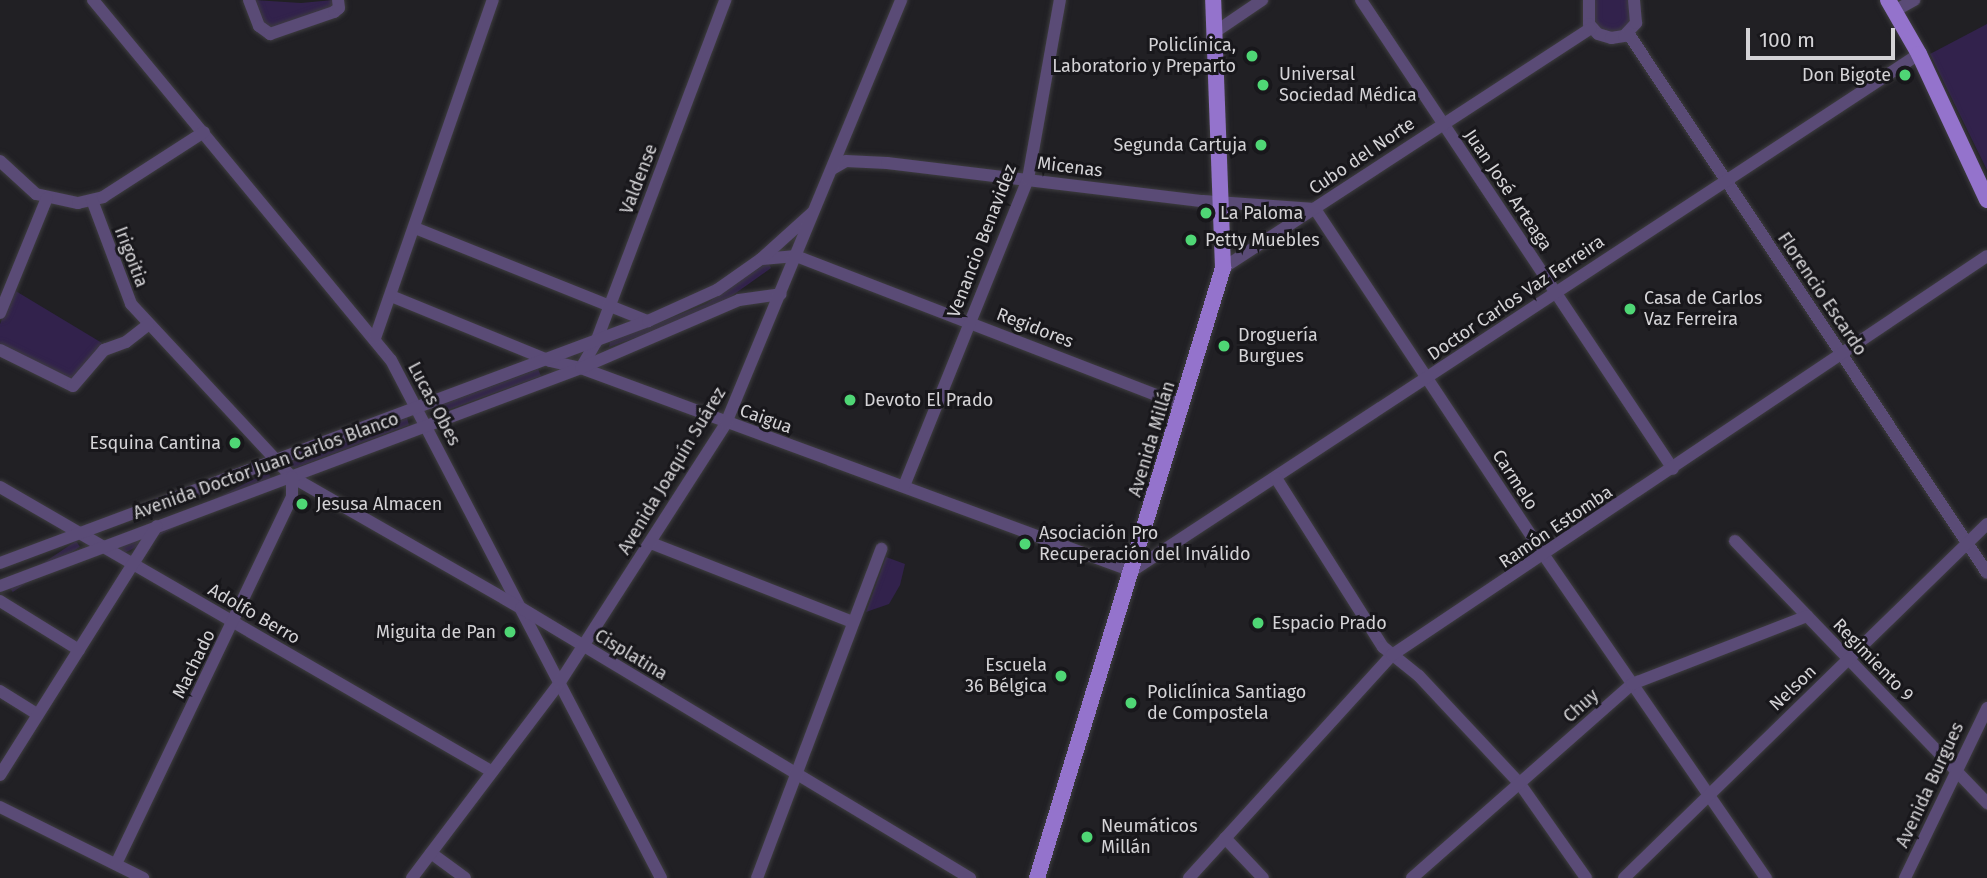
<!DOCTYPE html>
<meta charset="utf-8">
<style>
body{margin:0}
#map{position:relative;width:1987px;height:878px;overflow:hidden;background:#212024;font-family:"Fira Sans",sans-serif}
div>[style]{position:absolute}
.green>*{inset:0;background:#32224c;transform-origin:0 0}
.roads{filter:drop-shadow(0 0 2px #3e3d40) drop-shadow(0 0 2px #3e3d40)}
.minor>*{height:12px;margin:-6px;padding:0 6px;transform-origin:6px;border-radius:6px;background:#5a4b76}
.major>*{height:16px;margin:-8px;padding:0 8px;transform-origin:8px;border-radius:8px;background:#9473cc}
.dots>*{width:19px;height:19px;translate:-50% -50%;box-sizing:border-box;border:4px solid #18171b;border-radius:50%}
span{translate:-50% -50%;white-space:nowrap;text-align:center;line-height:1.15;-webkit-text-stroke:6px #18171b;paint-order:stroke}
.poi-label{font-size:18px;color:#d4d3d6}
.right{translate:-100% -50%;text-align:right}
.left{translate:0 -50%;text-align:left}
.street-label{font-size:18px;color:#d4d3d6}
.scale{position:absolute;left:1746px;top:28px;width:149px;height:32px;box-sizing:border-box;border:4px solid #d4d3d6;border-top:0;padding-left:9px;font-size:21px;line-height:24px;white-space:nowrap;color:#d4d3d6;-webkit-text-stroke:5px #18171b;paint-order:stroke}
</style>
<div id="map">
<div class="green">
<i style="clip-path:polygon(254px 0,301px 3px,333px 0,333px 7px,274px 28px,267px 28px)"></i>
<i style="clip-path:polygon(1595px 0,1630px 0,1632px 21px,1620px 32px,1604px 32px,1592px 20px)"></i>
<i style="clip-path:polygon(1987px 24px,1987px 170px,1930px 54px)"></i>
<i style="clip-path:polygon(768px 262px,771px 268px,712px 310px,609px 347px,610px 342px,706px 304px)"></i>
<i style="clip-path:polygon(14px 290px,102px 343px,74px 380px,0 345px,0 324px)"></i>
<i style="clip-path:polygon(538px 369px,541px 376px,437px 414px,432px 412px,433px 408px)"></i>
<i style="clip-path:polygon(407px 418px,409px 425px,295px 468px,290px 465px,292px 461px)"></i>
<i style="left:268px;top:472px;width:7px;height:179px;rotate:63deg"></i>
<i style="left:76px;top:541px;width:7px;height:81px;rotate:56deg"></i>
<i style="clip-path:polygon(886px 557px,905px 564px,900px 585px,889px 604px,866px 612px)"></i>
</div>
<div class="roads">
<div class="minor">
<i style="left:93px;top:0;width:467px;rotate:50.4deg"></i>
<i style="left:391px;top:360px;width:584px;rotate:62.47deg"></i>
<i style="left:249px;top:0;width:28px;rotate:69deg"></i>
<i style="left:259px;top:26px;width:14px;rotate:36deg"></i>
<i style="left:270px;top:34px;width:68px;rotate:-19deg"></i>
<i style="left:334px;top:12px;width:6px;rotate:-39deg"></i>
<i style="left:339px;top:8px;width:8px;rotate:-97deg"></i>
<i style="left:1361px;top:0;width:563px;rotate:56.37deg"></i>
<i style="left:1589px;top:0;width:24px;rotate:90deg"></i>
<i style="left:1589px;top:24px;width:13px;rotate:48deg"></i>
<i style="left:1598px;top:34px;width:14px;rotate:17deg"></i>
<i style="left:1611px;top:38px;width:13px;rotate:-9deg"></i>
<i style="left:1624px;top:36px;width:18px;rotate:-47deg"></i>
<i style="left:1636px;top:23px;width:23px;rotate:-95deg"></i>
<i style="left:1896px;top:10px;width:21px;rotate:-29deg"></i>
<i style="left:1215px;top:32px;width:57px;rotate:-34.2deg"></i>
<i style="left:1628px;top:33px;width:648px;rotate:56.38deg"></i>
<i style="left:0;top:161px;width:49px;rotate:42.5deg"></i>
<i style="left:36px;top:194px;width:43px;rotate:12.1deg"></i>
<i style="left:78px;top:203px;width:26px;rotate:-13deg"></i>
<i style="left:103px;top:197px;width:120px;rotate:-32.8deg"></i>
<i style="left:832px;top:169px;width:16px;rotate:-30deg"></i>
<i style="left:846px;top:161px;width:41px;rotate:2.8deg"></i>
<i style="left:887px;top:163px;width:318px;rotate:6.9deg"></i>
<i style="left:1203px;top:201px;width:112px;rotate:4.1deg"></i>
<i style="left:92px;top:200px;width:111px;rotate:69.4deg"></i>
<i style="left:131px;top:304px;width:236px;rotate:47.1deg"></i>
<i style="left:292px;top:477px;width:264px;rotate:29.8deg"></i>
<i style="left:521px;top:608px;width:524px;rotate:31.02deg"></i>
<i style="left:1315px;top:209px;width:406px;rotate:56.5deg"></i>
<i style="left:1539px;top:548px;width:401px;rotate:55.5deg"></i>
<i style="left:415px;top:228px;width:251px;rotate:21.8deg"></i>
<i style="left:762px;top:259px;width:34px;rotate:-5deg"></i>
<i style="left:796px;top:256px;width:414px;rotate:21.1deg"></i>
<i style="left:1223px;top:268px;width:439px;rotate:-33.1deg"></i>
<i style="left:391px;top:296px;width:172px;rotate:22.2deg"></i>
<i style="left:550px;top:361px;width:32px;rotate:13deg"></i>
<i style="left:581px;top:368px;width:587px;rotate:20.22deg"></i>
<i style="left:1132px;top:571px;width:942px;rotate:-33.3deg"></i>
<i style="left:0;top:313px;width:124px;rotate:-67.8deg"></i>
<i style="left:375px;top:338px;width:358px;rotate:-70.8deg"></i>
<i style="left:0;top:350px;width:81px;rotate:26.3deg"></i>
<i style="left:73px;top:386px;width:48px;rotate:-49.3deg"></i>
<i style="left:104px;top:350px;width:23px;rotate:-20deg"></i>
<i style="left:126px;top:342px;width:28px;rotate:-38deg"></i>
<i style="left:581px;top:368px;width:30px;rotate:-60deg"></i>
<i style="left:596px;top:342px;width:366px;rotate:-69.3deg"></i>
<i style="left:1276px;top:478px;width:200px;rotate:57.7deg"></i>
<i style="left:1383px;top:647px;width:46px;rotate:38.9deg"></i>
<i style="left:1419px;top:676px;width:148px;rotate:46.9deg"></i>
<i style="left:1520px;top:784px;width:115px;rotate:54.9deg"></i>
<i style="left:904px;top:486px;width:331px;rotate:-68deg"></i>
<i style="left:1028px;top:179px;width:182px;rotate:-79.9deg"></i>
<i style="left:0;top:487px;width:567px;rotate:30.05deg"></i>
<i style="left:1735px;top:541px;width:364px;rotate:46.1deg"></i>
<i style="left:651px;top:543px;width:217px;rotate:21.4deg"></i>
<i style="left:0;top:563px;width:692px;rotate:-20.48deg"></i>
<i style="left:648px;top:321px;width:76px;rotate:-24.2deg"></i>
<i style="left:717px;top:290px;width:54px;rotate:-35.2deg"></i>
<i style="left:761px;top:259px;width:69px;rotate:-42deg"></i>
<i style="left:0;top:586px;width:621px;rotate:-20.57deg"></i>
<i style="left:581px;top:368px;width:172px;rotate:-23.3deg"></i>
<i style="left:739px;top:300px;width:42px;rotate:-8.1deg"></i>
<i style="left:0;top:601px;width:93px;rotate:31.8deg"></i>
<i style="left:0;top:691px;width:44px;rotate:31.9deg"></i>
<i style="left:0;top:775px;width:294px;rotate:-57.8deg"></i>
<i style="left:0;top:807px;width:160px;rotate:26.4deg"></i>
<i style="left:1225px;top:838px;width:55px;rotate:46.5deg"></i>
<i style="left:431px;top:853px;width:42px;rotate:36.3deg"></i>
<i style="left:116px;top:864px;width:408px;rotate:-64.4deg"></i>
<i style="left:292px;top:496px;width:19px;rotate:-90deg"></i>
<i style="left:412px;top:878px;width:246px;rotate:-52.9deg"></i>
<i style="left:560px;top:682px;width:308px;rotate:-57.3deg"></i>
<i style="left:726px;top:423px;width:458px;rotate:-67.5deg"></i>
<i style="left:757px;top:878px;width:352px;rotate:-69.3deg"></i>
<i style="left:1189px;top:878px;width:302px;rotate:-47.7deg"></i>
<i style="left:1392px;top:655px;width:716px;rotate:-33.85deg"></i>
<i style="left:1412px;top:878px;width:293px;rotate:-41.4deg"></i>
<i style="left:1632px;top:684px;width:188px;rotate:-21.2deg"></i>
<i style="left:1624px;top:878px;width:507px;rotate:-44.28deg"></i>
<i style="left:1905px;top:878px;width:189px;rotate:-64.2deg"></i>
</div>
<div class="major">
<i style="left:1888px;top:0;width:62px;rotate:60.1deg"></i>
<i style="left:1919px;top:54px;width:161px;rotate:65deg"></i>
<i style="left:1037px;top:878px;width:638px;rotate:-73.04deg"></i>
<i style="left:1223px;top:268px;width:268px;rotate:-92.1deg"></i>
</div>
</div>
<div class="dots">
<i style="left:1252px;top:56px;background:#4fd675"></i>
<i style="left:1905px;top:75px;background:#4fd675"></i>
<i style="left:1263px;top:85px;background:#4fd675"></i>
<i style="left:1261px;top:145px;background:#4fd675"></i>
<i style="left:1206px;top:213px;background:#4fd675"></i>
<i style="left:1191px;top:240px;background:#4fd675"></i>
<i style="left:1630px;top:309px;background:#4fd675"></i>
<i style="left:1224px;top:346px;background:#4fd675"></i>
<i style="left:850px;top:400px;background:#4fd675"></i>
<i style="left:235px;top:443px;background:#4fd675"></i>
<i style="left:302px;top:504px;background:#4fd675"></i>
<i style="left:1025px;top:544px;background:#4fd675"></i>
<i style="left:1258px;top:623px;background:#4fd675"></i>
<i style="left:510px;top:632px;background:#4fd675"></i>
<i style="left:1061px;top:676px;background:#4fd675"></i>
<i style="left:1131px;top:703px;background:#4fd675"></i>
<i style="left:1087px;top:837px;background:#4fd675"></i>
</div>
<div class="poi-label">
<span class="right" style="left:1236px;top:56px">Policlínica,<br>Laboratorio y Preparto</span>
<span class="left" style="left:1279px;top:85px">Universal<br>Sociedad Médica</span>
<span class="right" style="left:1891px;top:75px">Don Bigote</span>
<span class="right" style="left:1247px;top:145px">Segunda Cartuja</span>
<span class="left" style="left:1220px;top:213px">La Paloma</span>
<span class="left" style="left:1205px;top:240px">Petty Muebles</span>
<span class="left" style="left:1644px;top:309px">Casa de Carlos<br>Vaz Ferreira</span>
<span class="left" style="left:1238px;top:346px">Droguería<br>Burgues</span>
<span class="left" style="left:864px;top:400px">Devoto El Prado</span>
<span class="right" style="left:221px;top:443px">Esquina Cantina</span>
<span class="left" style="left:316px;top:504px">Jesusa Almacen</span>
<span class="left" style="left:1039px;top:544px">Asociación Pro<br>Recuperación del Inválido</span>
<span class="left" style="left:1272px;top:623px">Espacio Prado</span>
<span class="right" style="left:496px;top:632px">Miguita de Pan</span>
<span class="right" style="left:1047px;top:676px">Escuela<br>36 Bélgica</span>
<span class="left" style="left:1147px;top:703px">Policlínica Santiago<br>de Compostela</span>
<span class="left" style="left:1101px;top:837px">Neumáticos<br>Millán</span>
</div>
<div class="street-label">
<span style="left:1362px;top:156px;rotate:-34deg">Cubo del Norte</span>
<span style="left:1070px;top:167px;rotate:7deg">Micenas</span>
<span style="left:639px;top:179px;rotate:-69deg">Valdense</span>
<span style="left:1508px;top:190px;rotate:56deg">Juan José Arteaga</span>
<span style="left:982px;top:241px;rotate:-69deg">Venancio Benavidez</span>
<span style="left:131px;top:257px;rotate:69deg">Irigoitia</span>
<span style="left:1822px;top:294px;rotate:56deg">Florencio Escardo</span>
<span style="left:1516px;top:298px;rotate:-34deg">Doctor Carlos Vaz Ferreira</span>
<span style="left:1035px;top:328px;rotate:21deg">Regidores</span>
<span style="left:434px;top:404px;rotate:62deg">Lucas Obes</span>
<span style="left:766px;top:419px;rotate:20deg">Caigua</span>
<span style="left:1152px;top:439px;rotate:-73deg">Avenida Millán</span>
<span style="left:266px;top:466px;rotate:-20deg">Avenida Doctor Juan Carlos Blanco</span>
<span style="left:672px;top:471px;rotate:-59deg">Avenida Joaquín Suárez</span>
<span style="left:1515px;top:480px;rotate:57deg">Carmelo</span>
<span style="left:1556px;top:527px;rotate:-34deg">Ramón Estomba</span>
<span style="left:254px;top:614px;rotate:30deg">Adolfo Berro</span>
<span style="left:631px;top:655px;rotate:31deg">Cisplatina</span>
<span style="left:1873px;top:660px;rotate:46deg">Regimiento 9</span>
<span style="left:194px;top:664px;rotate:-64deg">Machado</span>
<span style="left:1793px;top:688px;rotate:-44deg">Nelson</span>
<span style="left:1581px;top:706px;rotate:-42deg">Chuy</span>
<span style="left:1930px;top:785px;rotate:-65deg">Avenida Burgues</span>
</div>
<div class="scale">100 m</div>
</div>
